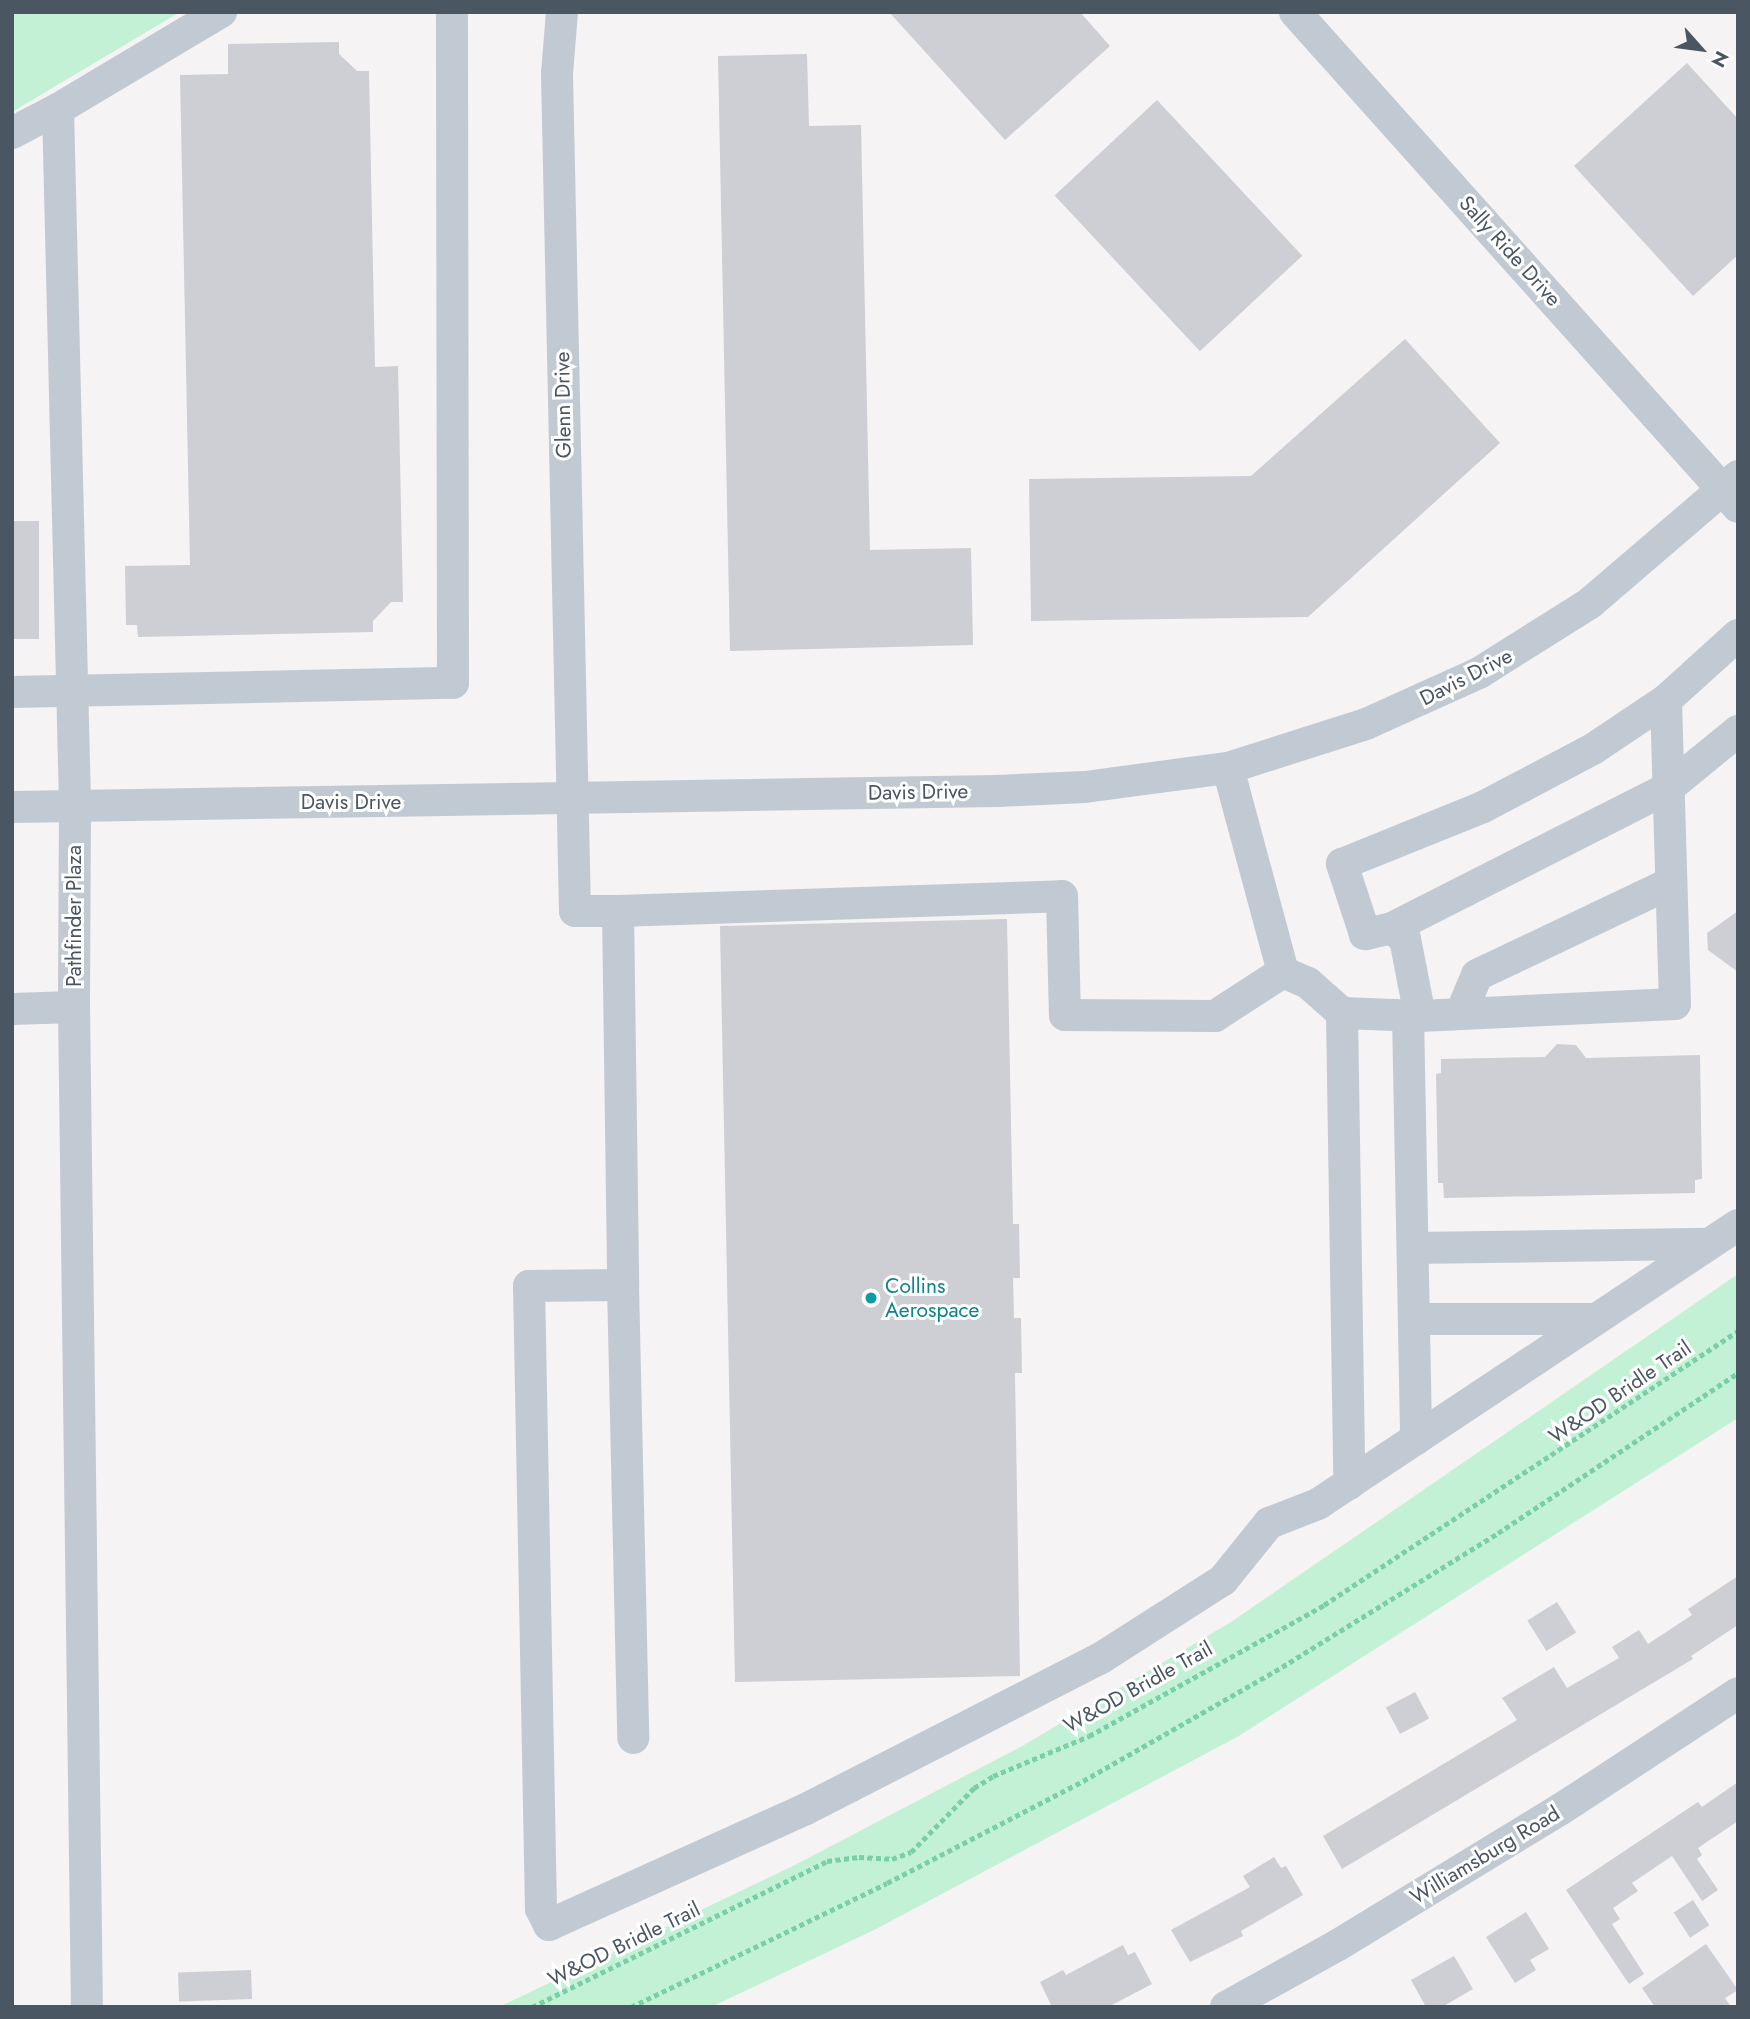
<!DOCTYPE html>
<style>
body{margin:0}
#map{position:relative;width:1750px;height:2019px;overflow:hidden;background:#f5f3f3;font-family:Jost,sans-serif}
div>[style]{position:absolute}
.green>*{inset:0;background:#c3f1d5}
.building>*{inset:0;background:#cdcfd5;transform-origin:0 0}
.path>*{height:4.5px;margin-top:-2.25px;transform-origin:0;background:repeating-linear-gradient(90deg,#7ad0a6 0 5px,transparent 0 8.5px)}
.minor>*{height:32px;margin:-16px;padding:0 16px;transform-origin:16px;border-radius:16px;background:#c1cad2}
.dots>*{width:19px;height:19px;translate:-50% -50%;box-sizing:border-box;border:4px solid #fff;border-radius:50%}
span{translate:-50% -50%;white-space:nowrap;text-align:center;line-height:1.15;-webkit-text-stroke:6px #fff;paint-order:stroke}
.street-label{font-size:21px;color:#4a5661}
.culture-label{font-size:21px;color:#0d838f}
.left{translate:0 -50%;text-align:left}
.frame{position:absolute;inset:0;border:14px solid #4a5661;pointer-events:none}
.north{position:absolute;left:1666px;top:14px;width:70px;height:70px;-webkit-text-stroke:5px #fff;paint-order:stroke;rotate:118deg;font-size:19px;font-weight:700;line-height:28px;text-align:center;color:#4a5661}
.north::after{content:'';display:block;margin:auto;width:24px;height:32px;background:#4a5661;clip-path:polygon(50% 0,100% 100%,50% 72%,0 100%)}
</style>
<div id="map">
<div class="green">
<i style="clip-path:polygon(12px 12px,180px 12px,12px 112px)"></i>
<i style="clip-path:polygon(1738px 1274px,1738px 1418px,1237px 1737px,874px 1930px,711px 2007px,499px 2007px,795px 1865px,1024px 1745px,1231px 1622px)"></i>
</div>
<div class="building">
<i style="clip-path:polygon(889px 12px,1080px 12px,1110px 46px,1005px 140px)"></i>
<i style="clip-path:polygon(339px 42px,339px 54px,357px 71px,369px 71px,375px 367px,398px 366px,403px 602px,391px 602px,373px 621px,373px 632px,138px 637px,137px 625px,126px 625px,125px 566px,190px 565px,180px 75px,228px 74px,228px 44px)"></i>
<i style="clip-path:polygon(807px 54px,809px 126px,861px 125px,870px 550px,971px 548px,973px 645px,730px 651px,718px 56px)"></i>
<i style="clip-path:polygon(1687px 63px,1738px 119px,1738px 255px,1693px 296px,1574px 166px)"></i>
<i style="left:1157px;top:100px;width:213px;height:140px;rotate:47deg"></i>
<i style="clip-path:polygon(1405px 339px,1500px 443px,1308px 617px,1031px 621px,1029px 479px,1251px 476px)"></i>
<i style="left:12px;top:521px;width:27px;height:118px"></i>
<i style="clip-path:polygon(1738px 911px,1738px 972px,1708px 950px,1707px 933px)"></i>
<i style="clip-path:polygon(1007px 919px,1013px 1224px,1019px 1224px,1020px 1278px,1013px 1278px,1014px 1318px,1021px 1318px,1022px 1373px,1015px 1373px,1020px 1676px,735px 1682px,720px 926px)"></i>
<i style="clip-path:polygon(1557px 1044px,1576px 1045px,1586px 1058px,1700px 1055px,1702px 1179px,1695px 1180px,1695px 1193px,1444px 1198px,1443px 1183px,1438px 1183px,1436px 1074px,1441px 1073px,1441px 1059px,1545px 1057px)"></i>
<i style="clip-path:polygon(1738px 1576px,1738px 1625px,1691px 1656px,1693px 1659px,1342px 1869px,1323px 1836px,1517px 1720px,1502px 1698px,1554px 1667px,1567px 1688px,1619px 1658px,1612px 1647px,1639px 1630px,1648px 1644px,1692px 1615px,1688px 1609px)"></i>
<i style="left:1557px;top:1602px;width:36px;height:35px;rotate:58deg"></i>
<i style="left:1415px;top:1692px;width:30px;height:33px;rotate:62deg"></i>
<i style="clip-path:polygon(1738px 1782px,1738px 1821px,1698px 1848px,1702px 1855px,1697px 1859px,1718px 1890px,1702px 1901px,1672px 1856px,1632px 1883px,1638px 1891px,1613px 1908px,1620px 1919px,1612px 1924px,1644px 1974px,1629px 1984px,1566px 1890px,1698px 1802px,1702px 1807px)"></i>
<i style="clip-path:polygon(1274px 1857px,1281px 1868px,1286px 1866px,1303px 1895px,1241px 1931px,1243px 1936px,1190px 1962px,1171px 1930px,1250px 1887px,1243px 1876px)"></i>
<i style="left:1693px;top:1900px;width:30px;height:23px;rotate:57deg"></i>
<i style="clip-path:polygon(1526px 1912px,1549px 1949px,1530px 1960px,1536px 1970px,1515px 1983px,1486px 1937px)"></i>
<i style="clip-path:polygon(1706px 1944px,1738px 1990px,1725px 1998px,1731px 2007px,1655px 2007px,1642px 1988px)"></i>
<i style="clip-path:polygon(1123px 1945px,1128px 1955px,1135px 1952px,1152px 1984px,1108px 2007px,1052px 2007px,1040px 1982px,1063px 1970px,1066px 1975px)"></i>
<i style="clip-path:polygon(1454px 1956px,1473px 1989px,1442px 2007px,1426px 2007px,1411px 1980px)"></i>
<i style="left:251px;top:1970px;width:29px;height:73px;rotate:88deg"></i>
</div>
<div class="path">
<i style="left:532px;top:2007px;width:329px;rotate:-26.3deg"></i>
<i style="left:827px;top:1861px;width:32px;rotate:-7deg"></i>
<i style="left:859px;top:1857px;width:33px;rotate:3deg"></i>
<i style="left:892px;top:1859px;width:20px;rotate:-20deg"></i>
<i style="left:911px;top:1852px;width:90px;rotate:-45.5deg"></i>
<i style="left:974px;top:1788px;width:22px;rotate:-32deg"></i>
<i style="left:993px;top:1776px;width:104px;rotate:-22.6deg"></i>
<i style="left:1089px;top:1736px;width:269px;rotate:-29.1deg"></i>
<i style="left:1324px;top:1605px;width:496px;rotate:-33.5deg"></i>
<i style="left:631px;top:2007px;width:284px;rotate:-25.8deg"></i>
<i style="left:887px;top:1883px;width:221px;rotate:-27.5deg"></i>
<i style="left:1083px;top:1781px;width:229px;rotate:-29.8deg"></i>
<i style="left:1282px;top:1667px;width:254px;rotate:-31.8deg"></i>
<i style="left:1498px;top:1533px;width:288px;rotate:-33.7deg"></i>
</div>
<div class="minor">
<i style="left:562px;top:12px;width:62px;rotate:94.6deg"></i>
<i style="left:557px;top:74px;width:837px;rotate:88.77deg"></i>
<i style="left:575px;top:911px;width:43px"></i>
<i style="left:618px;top:911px;width:374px;rotate:89.2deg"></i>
<i style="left:623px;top:1285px;width:94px;rotate:179.4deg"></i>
<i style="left:529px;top:1286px;width:623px;rotate:88.9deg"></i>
<i style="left:541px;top:1909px;width:18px;rotate:63deg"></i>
<i style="left:549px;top:1925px;width:280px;rotate:-24.3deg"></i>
<i style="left:804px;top:1810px;width:334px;rotate:-27.1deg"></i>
<i style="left:1101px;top:1658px;width:145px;rotate:-32.6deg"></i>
<i style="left:1223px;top:1580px;width:73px;rotate:-51.1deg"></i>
<i style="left:1269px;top:1523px;width:53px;rotate:-21.2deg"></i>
<i style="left:1318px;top:1504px;width:504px;rotate:-33.6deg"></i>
<i style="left:1295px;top:12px;width:664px;rotate:48.17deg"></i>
<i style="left:58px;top:109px;width:190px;rotate:-30.8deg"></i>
<i style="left:12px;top:133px;width:52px;rotate:-27.6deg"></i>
<i style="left:58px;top:109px;width:697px;rotate:88.6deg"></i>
<i style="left:75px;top:806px;width:201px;rotate:90.3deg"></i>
<i style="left:74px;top:1007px;width:62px;rotate:178.2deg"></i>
<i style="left:12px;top:692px;width:441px;rotate:-1.2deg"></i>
<i style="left:453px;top:683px;width:671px;rotate:-90.09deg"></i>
<i style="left:1228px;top:768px;width:211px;rotate:74.9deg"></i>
<i style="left:1283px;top:972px;width:27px;rotate:24deg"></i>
<i style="left:1308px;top:983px;width:45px;rotate:41.4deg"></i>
<i style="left:1342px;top:1013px;width:78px;rotate:2.2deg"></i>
<i style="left:1420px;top:1016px;width:78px;rotate:-101deg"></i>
<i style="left:1405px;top:939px;width:17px;rotate:-140deg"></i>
<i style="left:1392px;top:928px;width:28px;rotate:167deg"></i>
<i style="left:1365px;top:934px;width:74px;rotate:-108.2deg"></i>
<i style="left:1342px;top:864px;width:152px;rotate:-22deg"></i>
<i style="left:1483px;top:807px;width:124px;rotate:-27.8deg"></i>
<i style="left:1593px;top:749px;width:88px;rotate:-33.9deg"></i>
<i style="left:1666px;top:700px;width:97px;rotate:-42.1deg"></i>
<i style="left:12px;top:807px;width:985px;rotate:-0.93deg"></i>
<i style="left:997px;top:791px;width:88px;rotate:-2.6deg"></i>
<i style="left:1085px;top:787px;width:144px;rotate:-7.6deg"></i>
<i style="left:1228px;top:768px;width:145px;rotate:-17.7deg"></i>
<i style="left:1366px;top:724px;width:124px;rotate:-24.3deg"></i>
<i style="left:1479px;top:673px;width:131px;rotate:-32.2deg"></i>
<i style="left:1590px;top:603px;width:195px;rotate:-40.6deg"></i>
<i style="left:618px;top:911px;width:444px;rotate:-1.9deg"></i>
<i style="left:1062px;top:896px;width:119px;rotate:88.6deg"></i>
<i style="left:1065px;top:1015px;width:150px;rotate:0.4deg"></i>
<i style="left:1215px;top:1016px;width:81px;rotate:-32.9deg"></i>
<i style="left:1392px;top:928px;width:309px;rotate:-26.9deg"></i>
<i style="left:1668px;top:788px;width:90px;rotate:-39.2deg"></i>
<i style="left:74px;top:1007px;width:1000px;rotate:89.26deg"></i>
<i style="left:1342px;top:1013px;width:471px;rotate:89.1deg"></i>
<i style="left:1461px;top:1013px;width:41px;rotate:-67.2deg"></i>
<i style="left:1477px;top:975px;width:215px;rotate:-25.4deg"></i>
<i style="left:1408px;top:1015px;width:424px;rotate:88.9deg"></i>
<i style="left:1420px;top:1016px;width:255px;rotate:-2.7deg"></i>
<i style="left:1675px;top:1004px;width:304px;rotate:-91.7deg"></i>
<i style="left:1413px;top:1248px;width:296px;rotate:-0.8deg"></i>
<i style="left:623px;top:1285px;width:453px;rotate:88.7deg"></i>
<i style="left:1414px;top:1319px;width:181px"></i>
<i style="left:1226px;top:2007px;width:128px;rotate:-29deg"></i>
<i style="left:1338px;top:1945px;width:261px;rotate:-31.4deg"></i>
<i style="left:1561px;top:1809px;width:212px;rotate:-33.2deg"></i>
</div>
<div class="dots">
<i style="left:871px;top:1298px;background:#0f9aa8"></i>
</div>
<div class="street-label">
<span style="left:1510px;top:251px;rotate:48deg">Sally Ride Drive</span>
<span style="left:563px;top:405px;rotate:-91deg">Glenn Drive</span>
<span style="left:1466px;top:677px;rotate:-27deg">Davis Drive</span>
<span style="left:918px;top:792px;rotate:-1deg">Davis Drive</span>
<span style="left:351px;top:802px">Davis Drive</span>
<span style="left:74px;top:916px;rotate:-90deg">Pathfinder Plaza</span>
<span style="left:1620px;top:1392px;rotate:-34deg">W&amp;OD Bridle Trail</span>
<span style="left:1138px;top:1687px;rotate:-29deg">W&amp;OD Bridle Trail</span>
<span style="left:1485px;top:1855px;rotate:-31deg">Williamsburg Road</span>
<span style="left:624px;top:1944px;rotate:-26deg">W&amp;OD Bridle Trail</span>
</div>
<div class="culture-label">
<span class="left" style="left:885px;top:1298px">Collins<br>Aerospace</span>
</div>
<div class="frame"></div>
<div class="north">N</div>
</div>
